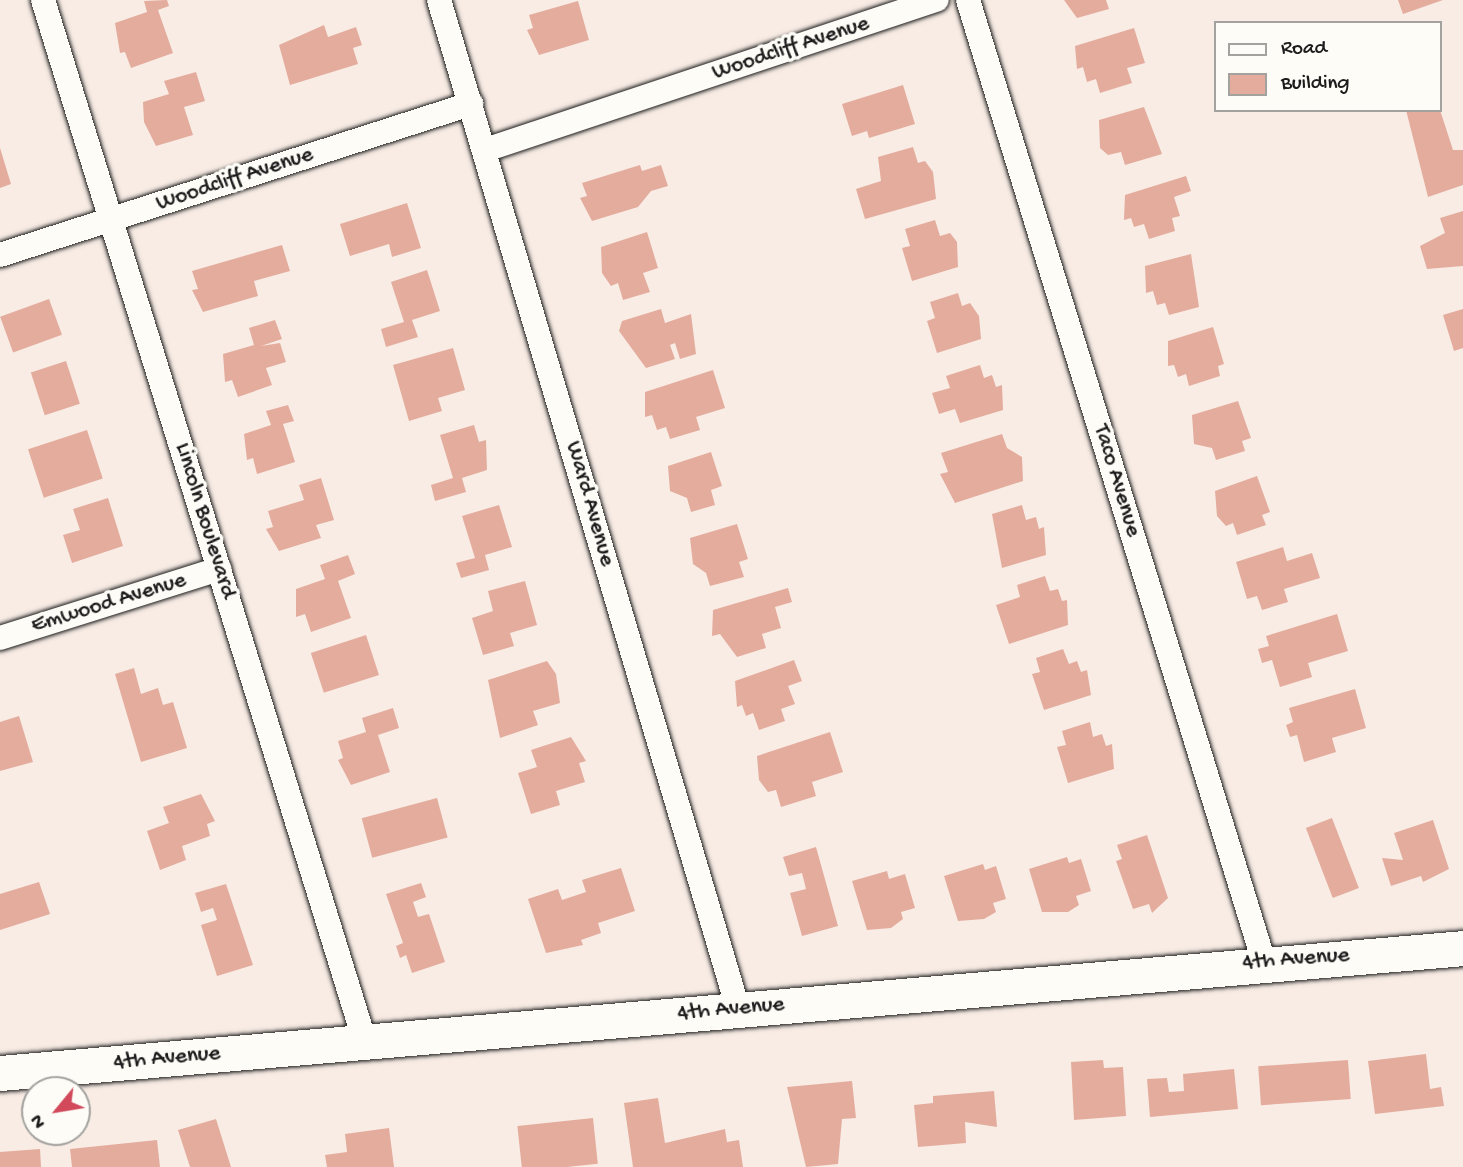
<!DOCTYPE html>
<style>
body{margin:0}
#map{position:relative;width:1463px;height:1167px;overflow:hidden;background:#f8ece5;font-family:"Gochi Hand",sans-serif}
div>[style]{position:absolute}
.building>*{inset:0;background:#e4ac9d;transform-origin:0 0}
.roads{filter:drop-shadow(0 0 2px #1c1c1c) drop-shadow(0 0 2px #1c1c1c)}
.street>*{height:24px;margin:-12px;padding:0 12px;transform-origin:12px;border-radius:12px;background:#fdfcf7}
.secondary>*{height:35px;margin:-17.5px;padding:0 17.5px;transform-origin:17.5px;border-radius:17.5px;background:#fdfcf7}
span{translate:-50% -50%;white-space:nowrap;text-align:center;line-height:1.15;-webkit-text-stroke:7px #fdfcf7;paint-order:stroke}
.street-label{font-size:23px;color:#1c1c1c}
.legend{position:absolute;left:1214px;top:21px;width:228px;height:91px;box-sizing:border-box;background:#fdfcf7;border:2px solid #a3a29f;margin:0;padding:9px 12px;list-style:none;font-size:21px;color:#1c1c1c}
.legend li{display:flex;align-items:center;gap:14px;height:35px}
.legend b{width:35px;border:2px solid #a3a29f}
.north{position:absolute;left:21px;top:1076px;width:70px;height:70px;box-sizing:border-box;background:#fdfcf7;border:2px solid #a3a29f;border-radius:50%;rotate:240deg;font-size:19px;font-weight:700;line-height:28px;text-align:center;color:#1c1c1c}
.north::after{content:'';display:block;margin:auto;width:24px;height:32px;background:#d1495b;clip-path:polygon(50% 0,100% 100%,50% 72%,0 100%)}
</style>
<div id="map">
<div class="building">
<i style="clip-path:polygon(167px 0,169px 6px,158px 10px,173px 53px,131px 68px,125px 52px,120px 53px,115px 23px,147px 12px,144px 1px)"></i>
<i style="clip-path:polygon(1064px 0,1106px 0,1109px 9px,1077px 18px)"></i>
<i style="clip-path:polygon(1398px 0,1443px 0,1403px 14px)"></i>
<i style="clip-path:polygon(578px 1px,589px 40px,539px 55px,527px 30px,533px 28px,529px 15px)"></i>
<i style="clip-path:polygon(324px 25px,328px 37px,356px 27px,362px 45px,353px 48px,358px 64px,290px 85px,279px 45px)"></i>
<i style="clip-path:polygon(1134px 28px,1145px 63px,1127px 68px,1132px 83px,1100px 93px,1096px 79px,1087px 82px,1083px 67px,1077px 69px,1075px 46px)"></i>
<i style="clip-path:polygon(196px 72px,205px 101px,184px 107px,193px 135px,156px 146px,144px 122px,143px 102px,169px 94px,164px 81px)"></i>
<i style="clip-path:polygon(903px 85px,915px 124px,869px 138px,867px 131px,852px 136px,842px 104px)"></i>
<i style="clip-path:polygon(1144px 107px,1162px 154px,1125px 165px,1121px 152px,1108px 155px,1100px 148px,1099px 120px)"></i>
<i style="clip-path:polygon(1406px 110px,1440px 110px,1453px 150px,1463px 150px,1463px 185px,1428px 197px)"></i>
<i style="clip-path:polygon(913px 147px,918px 163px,925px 161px,933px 172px,936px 199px,865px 219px,856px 189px,881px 181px,878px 157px)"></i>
<i style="clip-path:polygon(0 148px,11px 184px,0 188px)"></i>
<i style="clip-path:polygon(640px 165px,642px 171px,661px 165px,668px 186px,651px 191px,638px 207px,592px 221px,580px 198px,587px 196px,582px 183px)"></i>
<i style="clip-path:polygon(1186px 176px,1191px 191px,1174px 197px,1180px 216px,1172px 218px,1175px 231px,1149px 239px,1144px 224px,1134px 227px,1131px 218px,1124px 220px,1125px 195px)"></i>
<i style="clip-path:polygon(407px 203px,421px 248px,392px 257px,389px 244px,350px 256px,340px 224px)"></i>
<i style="clip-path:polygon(1463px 211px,1463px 266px,1427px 269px,1420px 246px,1445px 233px,1440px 218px)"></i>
<i style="clip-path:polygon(935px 220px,940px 236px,950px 233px,957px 242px,958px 267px,912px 281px,902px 248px,910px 246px,905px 229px)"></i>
<i style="clip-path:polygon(647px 232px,658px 268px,643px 273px,650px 292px,623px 300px,618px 283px,611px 286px,602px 273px,601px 247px)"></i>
<i style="clip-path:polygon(282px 245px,290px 271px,254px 281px,258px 296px,203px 312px,192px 290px,198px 289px,192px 271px)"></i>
<i style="clip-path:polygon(1191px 254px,1199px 307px,1169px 315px,1165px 303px,1157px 305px,1153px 291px,1146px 293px,1145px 266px)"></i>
<i style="clip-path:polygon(427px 270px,440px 311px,412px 320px,418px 337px,386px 347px,381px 329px,404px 322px,391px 282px)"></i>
<i style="clip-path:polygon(958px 293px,962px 306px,970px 303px,979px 316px,981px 339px,937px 353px,927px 321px,935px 318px,930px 302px)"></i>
<i style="left:49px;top:299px;width:38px;height:52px;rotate:70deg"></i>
<i style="clip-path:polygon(661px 309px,665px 323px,691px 314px,696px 354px,680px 359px,675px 343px,670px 345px,675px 359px,646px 368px,619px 331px,622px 321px)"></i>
<i style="clip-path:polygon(1463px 309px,1463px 348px,1454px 351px,1443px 315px)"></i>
<i style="clip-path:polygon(275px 320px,282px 339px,261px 346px,280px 343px,286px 362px,266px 368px,272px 385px,238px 397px,232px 380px,225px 382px,223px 354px,254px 345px,249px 328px)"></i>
<i style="clip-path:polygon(1213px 327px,1224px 364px,1218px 366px,1220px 376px,1189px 386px,1186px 374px,1178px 377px,1174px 365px,1168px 366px,1168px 341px)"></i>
<i style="clip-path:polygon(453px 348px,465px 390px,438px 398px,442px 411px,409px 421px,393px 365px)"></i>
<i style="left:66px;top:361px;width:45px;height:37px;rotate:72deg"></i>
<i style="clip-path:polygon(980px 365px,984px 378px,992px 375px,996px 387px,1002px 385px,1003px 410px,960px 423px,955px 409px,939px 414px,932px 393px,950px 388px,946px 376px)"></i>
<i style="clip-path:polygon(713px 370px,725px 408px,696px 417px,700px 430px,670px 439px,666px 427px,657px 430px,652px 415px,645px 417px,645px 392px)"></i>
<i style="clip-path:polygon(1238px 401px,1251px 438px,1242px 441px,1245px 451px,1216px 460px,1212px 448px,1194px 444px,1192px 415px)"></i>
<i style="clip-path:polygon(288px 405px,294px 421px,283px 424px,295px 462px,257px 474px,253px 458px,247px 460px,244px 434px,271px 425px,266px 411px)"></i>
<i style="clip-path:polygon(474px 425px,479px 442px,486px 440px,487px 470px,462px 478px,466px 492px,435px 501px,431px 485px,453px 478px,440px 435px)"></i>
<i style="left:87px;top:430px;width:51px;height:62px;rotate:72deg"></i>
<i style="clip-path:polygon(1002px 434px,1007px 448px,1022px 457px,1023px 481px,955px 503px,940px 474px,948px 472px,941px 453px)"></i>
<i style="clip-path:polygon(711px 452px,722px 486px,711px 490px,715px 505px,691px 512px,687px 498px,670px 491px,668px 466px)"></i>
<i style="clip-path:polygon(1257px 476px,1270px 512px,1262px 515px,1266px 525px,1237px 535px,1233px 523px,1226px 526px,1217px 516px,1215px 491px)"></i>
<i style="clip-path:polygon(321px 478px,334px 520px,316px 525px,321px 538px,279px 551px,266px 529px,273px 527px,268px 511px,304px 500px,299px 485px)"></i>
<i style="clip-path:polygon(108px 498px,123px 546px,72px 563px,63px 535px,80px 530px,73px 509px)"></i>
<i style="clip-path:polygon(499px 505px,512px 547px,485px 555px,489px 570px,461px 578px,456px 563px,475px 558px,462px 516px)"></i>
<i style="clip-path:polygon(1022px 505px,1026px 520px,1036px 517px,1039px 529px,1044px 527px,1046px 555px,1002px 568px,992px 514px)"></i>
<i style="clip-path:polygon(737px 524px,748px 559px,739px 562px,744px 577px,710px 586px,706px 573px,693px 564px,690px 538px)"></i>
<i style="clip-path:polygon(1283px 547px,1287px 561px,1312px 553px,1320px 578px,1284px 589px,1288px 602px,1262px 610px,1257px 596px,1247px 599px,1236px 562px)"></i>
<i style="clip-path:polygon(348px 555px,355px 574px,338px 581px,351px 618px,311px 632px,305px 614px,296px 617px,296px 589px,325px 579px,320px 565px)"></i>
<i style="clip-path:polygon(1045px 576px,1050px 591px,1058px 589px,1062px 601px,1067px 600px,1068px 625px,1009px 644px,996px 605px,1020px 597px,1017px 585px)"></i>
<i style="clip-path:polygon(525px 581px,537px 625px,510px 633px,514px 646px,483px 655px,472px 618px,493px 611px,488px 591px)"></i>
<i style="clip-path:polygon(788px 588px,792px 602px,775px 607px,781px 628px,762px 634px,766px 648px,737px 657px,720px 634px,712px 636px,713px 610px)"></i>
<i style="clip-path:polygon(1337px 614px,1348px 651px,1308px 663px,1312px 677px,1280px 687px,1272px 660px,1262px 663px,1258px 649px,1269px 646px,1266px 636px)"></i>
<i style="left:366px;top:635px;width:42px;height:58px;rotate:72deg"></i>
<i style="clip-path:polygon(1063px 649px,1069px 664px,1077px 661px,1081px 672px,1087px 670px,1091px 695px,1044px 710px,1032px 674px,1040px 672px,1036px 658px)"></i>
<i style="clip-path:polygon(794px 660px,802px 681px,788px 686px,795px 704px,781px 709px,785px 721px,759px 730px,753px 713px,746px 716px,742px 705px,737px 707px,735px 681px)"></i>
<i style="clip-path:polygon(547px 661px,556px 674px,560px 703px,533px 711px,538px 725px,500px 738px,488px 680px)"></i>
<i style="clip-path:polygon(134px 668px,141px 694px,158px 688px,163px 705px,173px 702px,187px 748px,141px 762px,115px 674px)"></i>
<i style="clip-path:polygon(1355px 689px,1366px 728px,1332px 738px,1336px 752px,1304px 762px,1297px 735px,1290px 737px,1286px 725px,1293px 722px,1289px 708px)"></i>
<i style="clip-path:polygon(393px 708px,399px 728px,378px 735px,390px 772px,351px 785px,338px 760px,343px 758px,338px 741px,366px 732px,362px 718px)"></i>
<i style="clip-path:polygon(19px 716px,33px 762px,0 771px,0 722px)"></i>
<i style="clip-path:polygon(1090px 722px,1093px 737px,1102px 734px,1106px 746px,1112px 744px,1114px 769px,1068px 783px,1057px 747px,1066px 745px,1062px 731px)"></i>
<i style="clip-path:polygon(830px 732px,843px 772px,812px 782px,816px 796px,781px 807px,776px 790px,768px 792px,759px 780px,757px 756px)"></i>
<i style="clip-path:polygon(571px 737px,586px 761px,579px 763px,585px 782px,556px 791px,560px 805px,531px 814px,518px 773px,537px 767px,531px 750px)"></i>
<i style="clip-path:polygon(201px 794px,215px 821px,207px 824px,210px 836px,182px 846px,186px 860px,160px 870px,147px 831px,169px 823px,163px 807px)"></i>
<i style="left:437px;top:798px;width:41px;height:78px;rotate:75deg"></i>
<i style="left:1332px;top:818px;width:75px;height:28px;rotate:69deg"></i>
<i style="clip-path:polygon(1433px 820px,1449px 869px,1423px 882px,1421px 876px,1391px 886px,1382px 858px,1403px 860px,1394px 833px)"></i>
<i style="clip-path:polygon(1147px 835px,1168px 898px,1152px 913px,1149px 904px,1133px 909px,1116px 861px,1122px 859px,1117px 845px)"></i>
<i style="clip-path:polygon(816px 847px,838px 926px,802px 936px,790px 893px,806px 889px,802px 873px,789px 876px,783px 857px)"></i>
<i style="clip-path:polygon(1067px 857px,1069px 863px,1081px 859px,1091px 891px,1076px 896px,1079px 905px,1068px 912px,1042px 912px,1029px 869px)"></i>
<i style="clip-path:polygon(983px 864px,985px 870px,996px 866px,1006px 899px,993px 903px,996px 912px,984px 919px,958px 921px,944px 876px)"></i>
<i style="clip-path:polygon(621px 868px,635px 911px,598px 923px,601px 933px,581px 940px,583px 945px,546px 953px,528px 899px,558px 889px,562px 900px,586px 892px,582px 880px)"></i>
<i style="clip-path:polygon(887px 871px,889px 879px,905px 874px,915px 908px,901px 912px,903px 919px,891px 928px,867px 930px,852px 881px)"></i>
<i style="clip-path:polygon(39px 882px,50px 914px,0 930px,0 894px)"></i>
<i style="clip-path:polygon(421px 883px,426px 897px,413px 902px,418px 917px,429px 914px,445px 962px,412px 973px,406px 955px,400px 958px,396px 946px,403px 943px,386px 894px)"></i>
<i style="clip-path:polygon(226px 884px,253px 965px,217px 976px,201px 925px,217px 920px,213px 908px,201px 912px,195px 893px)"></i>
<i style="clip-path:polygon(1426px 1054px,1430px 1089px,1441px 1087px,1444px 1106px,1375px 1114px,1368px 1061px)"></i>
<i style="clip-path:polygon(1103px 1060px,1104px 1068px,1123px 1067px,1126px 1116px,1074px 1120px,1071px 1062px)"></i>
<i style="left:1348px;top:1060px;width:39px;height:90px;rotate:86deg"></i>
<i style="clip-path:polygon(1234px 1069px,1238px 1109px,1150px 1117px,1147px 1079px,1167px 1078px,1169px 1092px,1184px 1091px,1183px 1074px)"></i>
<i style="clip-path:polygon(852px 1081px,856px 1118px,842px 1119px,838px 1164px,806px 1167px,787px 1087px)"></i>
<i style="clip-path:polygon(994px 1091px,997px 1127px,965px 1122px,966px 1143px,918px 1147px,914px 1105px,933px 1103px,933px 1096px)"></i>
<i style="clip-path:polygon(658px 1098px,665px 1143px,725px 1129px,727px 1142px,739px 1140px,743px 1167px,633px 1167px,624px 1103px)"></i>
<i style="left:593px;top:1118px;width:46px;height:76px;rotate:84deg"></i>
<i style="clip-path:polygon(216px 1119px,231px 1167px,190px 1167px,178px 1130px)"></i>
<i style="clip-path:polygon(389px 1128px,394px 1167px,327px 1167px,325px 1155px,347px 1152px,345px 1134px)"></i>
<i style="clip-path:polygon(157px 1140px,160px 1167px,72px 1167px,70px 1149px)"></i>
<i style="clip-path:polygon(40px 1149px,41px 1167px,0 1167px,0 1152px)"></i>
</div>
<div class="roads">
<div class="street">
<i style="left:43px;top:0;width:1091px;rotate:72.83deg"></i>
<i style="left:439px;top:0;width:1052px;rotate:73.49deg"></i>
<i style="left:968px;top:0;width:1007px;rotate:72.9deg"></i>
<i style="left:485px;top:150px;width:476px;rotate:-18.4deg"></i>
<i style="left:0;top:255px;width:495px;rotate:-17.8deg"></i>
<i style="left:0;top:638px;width:230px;rotate:-17.5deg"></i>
</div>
<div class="secondary">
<i style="left:0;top:1073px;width:1468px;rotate:-4.88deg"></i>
</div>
</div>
<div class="street-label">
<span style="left:791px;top:49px;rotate:-18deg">Woodcliff Avenue</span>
<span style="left:235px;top:180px;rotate:-18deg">Woodcliff Avenue</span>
<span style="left:1116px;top:481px;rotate:73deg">Taco Avenue</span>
<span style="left:589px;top:504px;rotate:74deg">Ward Avenue</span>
<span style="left:204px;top:521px;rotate:73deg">Lincoln Boulevard</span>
<span style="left:109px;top:604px;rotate:-17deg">Emwood Avenue</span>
<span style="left:1296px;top:960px;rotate:-4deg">4th Avenue</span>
<span style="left:731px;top:1010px;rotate:-5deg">4th Avenue</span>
<span style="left:167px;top:1059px;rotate:-5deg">4th Avenue</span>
</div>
<ul class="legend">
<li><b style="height:9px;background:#fdfcf7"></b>Road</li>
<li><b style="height:19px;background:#e4ac9d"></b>Building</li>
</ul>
<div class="north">N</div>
</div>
